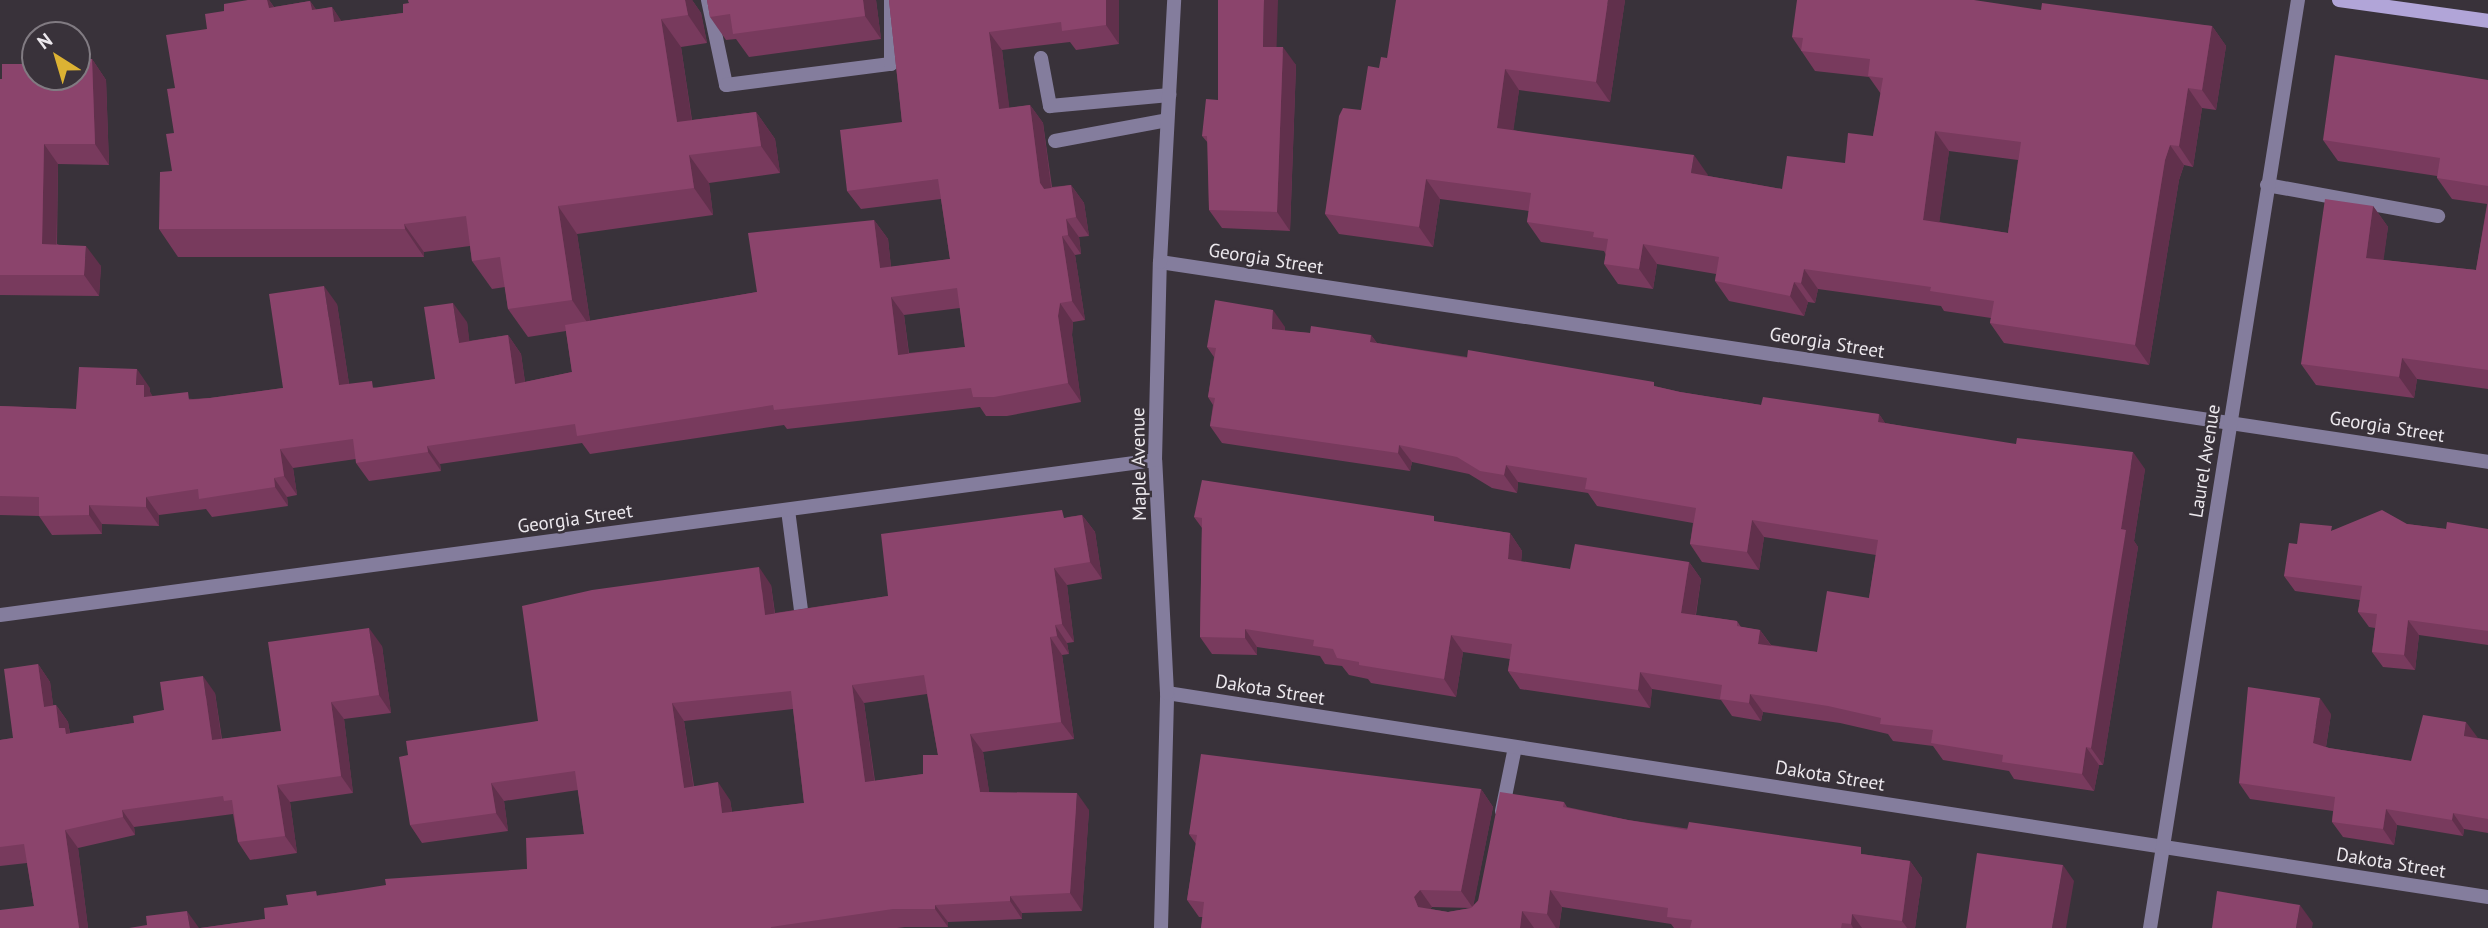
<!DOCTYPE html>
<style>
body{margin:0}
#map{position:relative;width:2488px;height:928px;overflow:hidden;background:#39323a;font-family:"PT Sans",sans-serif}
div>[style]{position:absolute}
.service>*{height:14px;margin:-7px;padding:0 7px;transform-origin:7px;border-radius:7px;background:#847d9d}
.minor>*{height:14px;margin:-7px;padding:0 7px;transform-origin:7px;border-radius:7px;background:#847d9d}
.secondary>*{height:14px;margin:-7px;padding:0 7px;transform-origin:7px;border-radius:7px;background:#b1a5d8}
.wall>*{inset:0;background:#783a5d}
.shaded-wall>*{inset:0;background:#61304c}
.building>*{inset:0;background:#8b446c}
span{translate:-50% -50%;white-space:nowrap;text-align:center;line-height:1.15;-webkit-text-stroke:5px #39323a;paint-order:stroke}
.street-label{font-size:19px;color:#ece8ed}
.north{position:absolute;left:21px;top:21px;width:70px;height:70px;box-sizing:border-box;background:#39323a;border:2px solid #817b82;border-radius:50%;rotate:323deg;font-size:19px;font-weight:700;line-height:28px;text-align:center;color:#ece8ed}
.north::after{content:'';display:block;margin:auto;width:24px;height:32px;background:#dcb233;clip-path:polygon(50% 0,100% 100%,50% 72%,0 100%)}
</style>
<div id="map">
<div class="service">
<i style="left:708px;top:0;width:87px;rotate:78deg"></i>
<i style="left:726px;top:85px;width:166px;rotate:-7.3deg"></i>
<i style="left:891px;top:64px;width:64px;rotate:-90deg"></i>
<i style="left:1041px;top:58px;width:49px;rotate:79.4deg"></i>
<i style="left:1050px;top:106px;width:120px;rotate:-5.3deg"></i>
<i style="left:1055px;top:141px;width:114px;rotate:-10.6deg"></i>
<i style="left:2267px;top:185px;width:174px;rotate:10.3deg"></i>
<i style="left:788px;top:510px;width:109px;rotate:82.6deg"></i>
<i style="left:1502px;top:811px;width:65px;rotate:-78.5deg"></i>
</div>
<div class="minor">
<i style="left:1160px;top:262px;width:1343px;rotate:8.56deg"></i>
<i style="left:0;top:615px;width:1165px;rotate:-7.64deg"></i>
<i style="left:1167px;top:693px;width:1337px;rotate:8.78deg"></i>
<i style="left:1161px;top:928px;width:235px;rotate:-88.5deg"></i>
<i style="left:1167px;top:693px;width:233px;rotate:-92.9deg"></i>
<i style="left:1155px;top:460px;width:198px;rotate:-88.6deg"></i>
<i style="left:1160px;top:262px;width:262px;rotate:-86.9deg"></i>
<i style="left:2150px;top:928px;width:940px;rotate:-80.94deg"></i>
</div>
<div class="secondary">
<i style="left:2339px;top:0;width:150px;rotate:8deg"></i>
</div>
<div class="wall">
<i style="clip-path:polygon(evenodd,248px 0,269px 0,274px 7px,310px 1px,316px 10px,332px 7px,341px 21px,403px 13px,409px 3px,408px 0,692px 0,701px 13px,707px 43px,681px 47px,692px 120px,756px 112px,775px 139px,780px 173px,709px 183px,713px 215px,577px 234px,590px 321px,757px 292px,874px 220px,888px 239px,891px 267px,950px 259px,941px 199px,861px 209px,847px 191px,902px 122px,889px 0,1119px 0,1119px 44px,1076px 50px,1070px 42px,1002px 50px,1009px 108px,1030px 105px,1043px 123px,1052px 187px,1071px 185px,1084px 203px,1089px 236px,1079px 237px,1081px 254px,1075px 255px,1085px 320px,1073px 322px,1072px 335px,1081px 402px,1007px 416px,986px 416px,980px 407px,787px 429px,784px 425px,590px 454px,582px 443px,440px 464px,441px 471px,369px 481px,356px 463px,356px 459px,293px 468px,297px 495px,287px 497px,288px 506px,212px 517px,206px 509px,159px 515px,159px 526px,102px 524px,102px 534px,52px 535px,39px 516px,0 515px,0 406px,76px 409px,150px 388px,150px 392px,152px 396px,193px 399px,210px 398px,283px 388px,337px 304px,349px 384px,377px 388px,435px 379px,467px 322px,469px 341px,508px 335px,521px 354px,525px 382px,572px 372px,566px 331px,528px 337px,508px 309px,505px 287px,492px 289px,472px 261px,470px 246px,424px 252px,424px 257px,178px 257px,159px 229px,172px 171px,174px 133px,175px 88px,207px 29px,248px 0,960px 308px,965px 347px,909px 353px,904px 315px,960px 308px)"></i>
<i style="clip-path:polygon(707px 0,876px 0,881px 39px,749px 57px,736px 39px,726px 40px,710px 17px)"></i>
<i style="clip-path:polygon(evenodd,1625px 0,1610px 102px,1519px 90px,1513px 130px,1708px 176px,1782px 189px,1845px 163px,1873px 136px,1881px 94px,1869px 77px,1815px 71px,1792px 37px,2041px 10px,2212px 26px,2226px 46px,2216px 110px,2202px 108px,2193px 167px,2184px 165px,2179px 180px,2149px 365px,2004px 343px,1990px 323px,1991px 318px,1944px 311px,1941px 306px,1818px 289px,1815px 303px,1808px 302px,1804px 316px,1729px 301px,1715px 281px,1716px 274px,1657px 264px,1653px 289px,1618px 284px,1604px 264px,1606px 255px,1604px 251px,1541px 242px,1527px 222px,1529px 211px,1440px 199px,1433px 247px,1339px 234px,1325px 214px,1361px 110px,1379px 68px,1387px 58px,1625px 0,1949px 151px,2018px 160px,2008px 233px,1939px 222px,1949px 151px)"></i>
<i style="clip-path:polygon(1276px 47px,1296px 65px,1290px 231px,1222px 228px,1209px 210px,1208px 143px,1202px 136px,1218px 100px)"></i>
<i style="clip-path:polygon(92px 59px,106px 80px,109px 165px,58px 164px,57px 244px,101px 266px,99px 296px,0 295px,0 79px,35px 77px)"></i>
<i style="clip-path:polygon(2488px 80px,2488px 389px,2417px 379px,2414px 398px,2316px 385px,2301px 364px,2373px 206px,2388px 227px,2383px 260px,2476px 270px,2487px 204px,2452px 199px,2437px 178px,2437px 176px,2338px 161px,2323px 140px)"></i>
<i style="clip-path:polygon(1285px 327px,1285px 331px,1310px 333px,1371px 335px,1377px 343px,1658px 387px,1680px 392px,1761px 405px,1879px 414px,1885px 423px,2145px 469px,2134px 541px,2138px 547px,2103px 765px,2099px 765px,2094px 791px,2014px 779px,2009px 771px,1943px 760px,1933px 746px,1893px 741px,1888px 734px,1840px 723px,1763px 712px,1761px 721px,1732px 716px,1721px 700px,1652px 689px,1650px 708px,1520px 689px,1508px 671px,1510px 659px,1463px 652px,1456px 697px,1371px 683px,1368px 679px,1349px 675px,1342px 666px,1325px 664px,1320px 656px,1257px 647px,1257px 655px,1212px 654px,1200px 637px,1202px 528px,1194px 517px,1438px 522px,1510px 533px,1522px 551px,1521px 562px,1570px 569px,1689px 562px,1701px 579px,1696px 615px,1737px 621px,1741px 627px,1760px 630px,1771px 645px,1817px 652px,1869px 598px,1876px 555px,1764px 537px,1759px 570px,1702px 562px,1690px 544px,1693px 523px,1597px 506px,1588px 493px,1518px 482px,1517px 493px,1492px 488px,1469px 474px,1412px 462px,1410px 471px,1222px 443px,1210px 426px,1213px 405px,1208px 397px,1214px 357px,1207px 347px)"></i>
<i style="clip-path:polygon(evenodd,1082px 515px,1095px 532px,1102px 579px,1067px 585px,1074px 642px,1067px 643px,1069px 654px,1062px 655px,1074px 739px,983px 752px,989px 792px,1089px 810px,1082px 911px,1022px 913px,1022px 919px,948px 922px,948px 927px,905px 927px,897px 928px,200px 928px,265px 919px,288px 905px,319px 895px,527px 869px,584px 834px,578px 790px,504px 801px,508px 831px,422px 843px,410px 825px,408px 755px,538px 721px,771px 585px,775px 613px,888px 596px,1068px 517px,1082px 515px,927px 694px,938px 755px,923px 774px,875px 781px,864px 703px,927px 694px,1082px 515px,793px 709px,804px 803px,732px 812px,730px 800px,694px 786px,684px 721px,793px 709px)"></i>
<i style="clip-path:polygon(2407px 524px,2446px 529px,2488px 529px,2488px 645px,2419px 635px,2415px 670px,2383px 667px,2372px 652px,2375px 628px,2369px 627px,2358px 612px,2360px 600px,2295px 591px,2284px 576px,2297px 544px,2334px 530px)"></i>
<i style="clip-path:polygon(382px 646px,391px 713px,344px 719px,353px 793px,290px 802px,297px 853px,250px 860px,238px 842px,233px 814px,134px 827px,135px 835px,78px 848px,88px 928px,0 928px,34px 906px,27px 863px,0 866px,0 740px,13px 738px,38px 664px,50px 682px,53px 705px,56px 705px,68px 722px,70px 733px,134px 723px,164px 710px,215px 693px,222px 739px,281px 731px)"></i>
<i style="clip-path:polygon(2331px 714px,2326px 747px,2329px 748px,2411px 761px,2478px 738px,2477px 738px,2488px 740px,2488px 833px,2464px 829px,2463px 836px,2397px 825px,2394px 845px,2343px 837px,2332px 822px,2333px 811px,2250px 799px,2239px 783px)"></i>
<i style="clip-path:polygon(evenodd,1481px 789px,1493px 807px,1473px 906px,1564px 802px,1567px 807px,1628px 820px,1910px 861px,1922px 878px,1915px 928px,1674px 928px,1671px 924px,1562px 907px,1559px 928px,1201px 928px,1203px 917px,1199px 917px,1187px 900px,1196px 844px,1189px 834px,1481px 789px,1432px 907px,1471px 908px,1448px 912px,1430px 909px,1432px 907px)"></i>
</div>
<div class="shaded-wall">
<i style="clip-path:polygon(267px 0,269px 0,286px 25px,269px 8px)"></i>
<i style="clip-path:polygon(685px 0,692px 0,701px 13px,707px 43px,688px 15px)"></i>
<i style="clip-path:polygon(863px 0,876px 0,881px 39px,865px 16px)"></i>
<i style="clip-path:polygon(1106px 0,1119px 0,1119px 44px,1106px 25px)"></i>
<i style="clip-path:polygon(1264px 0,1278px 0,1276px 65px,1263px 47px)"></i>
<i style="clip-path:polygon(1608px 0,1625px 0,1610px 102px,1596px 82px)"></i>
<i style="clip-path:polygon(310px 1px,330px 28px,312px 10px)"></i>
<i style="clip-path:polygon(332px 7px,351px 35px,334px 22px)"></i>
<i style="clip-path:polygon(661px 19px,681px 47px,696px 150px,677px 122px)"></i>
<i style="clip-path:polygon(2212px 26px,2226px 46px,2216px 110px,2202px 90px)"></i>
<i style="clip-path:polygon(989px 32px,1002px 50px,1012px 128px,999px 109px)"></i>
<i style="clip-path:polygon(1283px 47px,1296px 65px,1290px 231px,1277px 212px)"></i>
<i style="clip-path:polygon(92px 59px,106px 80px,109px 165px,95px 144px)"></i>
<i style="clip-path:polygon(1505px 69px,1519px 90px,1511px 148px,1497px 128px)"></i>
<i style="clip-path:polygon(2188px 88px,2202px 108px,2193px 167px,2179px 146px)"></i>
<i style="clip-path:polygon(1030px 105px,1043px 123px,1053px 202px,1040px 183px)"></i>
<i style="clip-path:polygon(756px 112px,775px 139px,780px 173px,761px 146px)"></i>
<i style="clip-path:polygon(1935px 131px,1949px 151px,1937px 240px,1923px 220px)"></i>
<i style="clip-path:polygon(44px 144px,58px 164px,56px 264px,42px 244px)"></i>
<i style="clip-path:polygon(2170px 145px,2184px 165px,2179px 180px,2149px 365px,2135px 345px,2165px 160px)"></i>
<i style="clip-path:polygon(689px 155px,709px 183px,713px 215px,694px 188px)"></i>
<i style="clip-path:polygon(1694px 155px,1708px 175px,1705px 193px,1691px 173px)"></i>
<i style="clip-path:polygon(1426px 179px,1440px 199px,1433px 247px,1419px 227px)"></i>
<i style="clip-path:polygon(1071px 185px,1084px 203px,1089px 236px,1076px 217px)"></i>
<i style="clip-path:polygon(558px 206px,577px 234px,591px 328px,572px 300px)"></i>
<i style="clip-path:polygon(2373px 206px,2388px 227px,2381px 279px,2366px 258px)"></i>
<i style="clip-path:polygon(1066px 219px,1079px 237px,1081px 254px,1068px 235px)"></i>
<i style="clip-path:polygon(874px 220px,888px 239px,893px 287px,880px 268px)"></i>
<i style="clip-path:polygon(404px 224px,424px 252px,424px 257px,405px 229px)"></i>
<i style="clip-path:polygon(1062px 236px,1075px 255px,1085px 320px,1072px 301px)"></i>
<i style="clip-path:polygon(1643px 244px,1657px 264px,1653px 289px,1639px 269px)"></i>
<i style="clip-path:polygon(86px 246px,101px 266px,99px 296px,84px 275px)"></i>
<i style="clip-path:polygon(1804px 269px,1818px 289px,1815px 303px,1801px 283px)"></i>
<i style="clip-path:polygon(1794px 282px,1808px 302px,1804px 316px,1790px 296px)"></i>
<i style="clip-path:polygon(324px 286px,337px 304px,352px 404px,339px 385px)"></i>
<i style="clip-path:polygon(891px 297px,904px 315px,911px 373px,898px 355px)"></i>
<i style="clip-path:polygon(453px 303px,467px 322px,472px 361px,459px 343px)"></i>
<i style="clip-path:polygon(1060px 303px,1073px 322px,1072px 335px,1081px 402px,1068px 383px,1058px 316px)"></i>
<i style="clip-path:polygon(1273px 310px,1285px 327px,1284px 347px,1272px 329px)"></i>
<i style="clip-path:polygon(508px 335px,521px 354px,528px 403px,515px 384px)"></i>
<i style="clip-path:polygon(1371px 335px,1384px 353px,1370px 342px)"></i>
<i style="clip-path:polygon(2402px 358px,2417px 379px,2414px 398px,2399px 377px)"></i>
<i style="clip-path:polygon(137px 369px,150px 388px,150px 392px,158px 404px,157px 416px,136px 385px)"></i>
<i style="clip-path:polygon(1879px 414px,1891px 432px,1878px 422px)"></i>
<i style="clip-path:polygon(1399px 445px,1412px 462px,1410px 471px,1398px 453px)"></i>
<i style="clip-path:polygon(427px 446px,440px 464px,441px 471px,428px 452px)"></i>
<i style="clip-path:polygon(280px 449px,293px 468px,297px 495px,284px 476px)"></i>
<i style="clip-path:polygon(2133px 452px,2145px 469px,2134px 541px,2138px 547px,2103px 765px,2091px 748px,2121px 529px)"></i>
<i style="clip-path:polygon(1506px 465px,1518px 482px,1517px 493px,1504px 475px)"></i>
<i style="clip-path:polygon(274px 478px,287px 497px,288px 506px,275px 487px)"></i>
<i style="clip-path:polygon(146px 497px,159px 515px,159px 526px,146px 507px)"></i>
<i style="clip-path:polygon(89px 505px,102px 524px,102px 534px,89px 515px)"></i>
<i style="clip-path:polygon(1082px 515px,1095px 532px,1102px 579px,1090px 562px)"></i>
<i style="clip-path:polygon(1752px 520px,1764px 537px,1759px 570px,1747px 552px)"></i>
<i style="clip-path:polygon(1510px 533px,1522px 551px,1520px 577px,1508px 559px)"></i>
<i style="clip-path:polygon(1689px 562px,1701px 579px,1693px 631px,1681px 613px)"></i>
<i style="clip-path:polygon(759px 567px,771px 585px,777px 632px,765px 615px)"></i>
<i style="clip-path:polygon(1054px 568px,1067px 585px,1074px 642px,1062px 624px)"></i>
<i style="clip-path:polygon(2408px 620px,2419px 635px,2415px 670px,2404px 655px)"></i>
<i style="clip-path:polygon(1055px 625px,1067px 643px,1069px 654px,1057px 636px)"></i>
<i style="clip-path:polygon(369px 628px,382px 646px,391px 713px,379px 695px)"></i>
<i style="clip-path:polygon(1245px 629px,1257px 647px,1257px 655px,1245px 638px)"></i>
<i style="clip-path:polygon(1760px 630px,1772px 647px,1758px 644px)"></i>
<i style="clip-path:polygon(1451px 635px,1463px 652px,1456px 697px,1444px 679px)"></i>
<i style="clip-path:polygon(1050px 637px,1062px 655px,1074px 739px,1061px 722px)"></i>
<i style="clip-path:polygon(38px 664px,50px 682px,56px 725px,44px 707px)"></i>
<i style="clip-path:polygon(1640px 672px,1652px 689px,1650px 708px,1638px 690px)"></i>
<i style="clip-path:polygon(203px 676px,215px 693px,224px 758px,212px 740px)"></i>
<i style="clip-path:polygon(852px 685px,864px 703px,877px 800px,865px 782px)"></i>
<i style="clip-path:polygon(1750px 694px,1763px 712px,1761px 721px,1749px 703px)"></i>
<i style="clip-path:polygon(2320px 698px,2331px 714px,2324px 759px,2313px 743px)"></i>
<i style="clip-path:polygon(331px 702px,344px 719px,353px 793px,341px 776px)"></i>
<i style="clip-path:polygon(672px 703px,684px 721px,696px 805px,684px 788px)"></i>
<i style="clip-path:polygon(56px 705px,68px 722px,70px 734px,79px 751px,59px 728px)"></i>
<i style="clip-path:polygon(2466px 722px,2478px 738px,2475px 752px,2464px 736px)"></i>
<i style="clip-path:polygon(970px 734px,983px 752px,992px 810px,980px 792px)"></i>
<i style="clip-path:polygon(2086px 747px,2099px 765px,2094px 791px,2082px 774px)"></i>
<i style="clip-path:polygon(718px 782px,730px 800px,735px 830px,722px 813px)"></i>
<i style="clip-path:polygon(491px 783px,504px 801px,508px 831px,496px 813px)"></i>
<i style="clip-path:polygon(277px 785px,290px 802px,297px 853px,285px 836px)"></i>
<i style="clip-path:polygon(1481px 789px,1493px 807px,1473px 908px,1461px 891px)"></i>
<i style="clip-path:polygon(1077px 793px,1089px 810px,1082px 911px,1070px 893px)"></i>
<i style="clip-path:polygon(2386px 809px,2397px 825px,2394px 845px,2383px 829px)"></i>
<i style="clip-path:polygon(122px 810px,134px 827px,135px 835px,123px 817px)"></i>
<i style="clip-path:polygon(2453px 813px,2464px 829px,2463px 836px,2452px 820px)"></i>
<i style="clip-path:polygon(65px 830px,78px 848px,88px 928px,79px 928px)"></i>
<i style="clip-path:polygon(1910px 861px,1922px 878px,1915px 928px,1907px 928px,1902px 921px)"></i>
<i style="clip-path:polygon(2063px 865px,2074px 881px,2066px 928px,2052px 928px)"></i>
<i style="clip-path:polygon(1420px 890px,1432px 907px,1426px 914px,1418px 907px,1414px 897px)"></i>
<i style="clip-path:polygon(1550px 890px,1562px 907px,1559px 928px,1556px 928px,1547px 914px)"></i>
<i style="clip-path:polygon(1010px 896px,1022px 913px,1022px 919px,1010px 901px)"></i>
<i style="clip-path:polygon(935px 905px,948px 922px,948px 927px,935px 909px)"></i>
<i style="clip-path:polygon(2300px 905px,2313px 923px,2312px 928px,2296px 928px)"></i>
<i style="clip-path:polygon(187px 911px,199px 928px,190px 928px)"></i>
<i style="clip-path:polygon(1522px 911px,1534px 928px,1520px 928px)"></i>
<i style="clip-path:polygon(1852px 914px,1862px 928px,1853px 928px,1851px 924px)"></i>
</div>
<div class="building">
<i style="clip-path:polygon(248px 0,267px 0,269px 8px,310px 1px,312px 10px,332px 7px,334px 22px,403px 13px,403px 4px,409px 3px,408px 0,685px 0,688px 15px,661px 19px,677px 122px,756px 112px,761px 146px,689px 155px,694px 188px,558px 206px,572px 300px,508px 309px,500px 257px,472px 261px,466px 216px,404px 224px,405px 229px,159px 229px,160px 172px,172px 171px,166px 134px,174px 133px,167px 89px,175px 88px,166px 35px,207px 29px,205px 14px,224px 11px,224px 4px)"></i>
<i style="clip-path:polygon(707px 0,863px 0,865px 16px,733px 34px,730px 14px,710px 17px)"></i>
<i style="clip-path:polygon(evenodd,889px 0,1106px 0,1106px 25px,1062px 31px,1061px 22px,989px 32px,999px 109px,1030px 105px,1040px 183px,1044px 189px,1071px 185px,1076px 217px,1066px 219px,1068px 235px,1062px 236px,1072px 301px,1060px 303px,1058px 316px,1068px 383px,994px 397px,973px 397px,971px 388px,774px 410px,773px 405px,577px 436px,575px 424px,427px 446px,428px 452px,356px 463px,353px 439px,280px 449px,284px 476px,274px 478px,275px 487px,199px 499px,198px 489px,146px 497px,146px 507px,89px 505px,89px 515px,39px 516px,39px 497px,0 496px,0 406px,76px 409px,79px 367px,137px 369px,136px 385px,144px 385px,144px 397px,188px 392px,189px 400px,210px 398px,283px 388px,269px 294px,324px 286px,339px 385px,372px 381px,373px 388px,435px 379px,424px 307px,453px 303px,459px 343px,508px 335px,515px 384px,572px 372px,565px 325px,757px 292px,748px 233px,874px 220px,880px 268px,950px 259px,938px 179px,847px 191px,840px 130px,902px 122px,889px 0,957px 288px,965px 347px,898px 355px,891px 297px,957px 288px)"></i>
<i style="clip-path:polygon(1218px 0,1264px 0,1263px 47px,1283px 47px,1277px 212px,1209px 210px,1207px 136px,1202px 136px,1206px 99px,1218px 100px)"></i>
<i style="clip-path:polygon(evenodd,1396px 0,1608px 0,1596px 82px,1505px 69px,1497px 128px,1694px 155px,1691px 173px,1782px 189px,1787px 156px,1845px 163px,1848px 133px,1873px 136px,1883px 78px,1868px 76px,1870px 59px,1801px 51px,1803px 38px,1792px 37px,1797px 0,1974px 0,2041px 10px,2042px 3px,2212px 26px,2202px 90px,2188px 88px,2179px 146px,2170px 145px,2165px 160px,2135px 345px,1990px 323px,1994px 301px,1930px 291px,1931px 287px,1804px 269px,1801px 283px,1794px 282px,1790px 296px,1715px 281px,1719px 257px,1643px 244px,1639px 269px,1604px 264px,1608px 239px,1593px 237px,1594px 232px,1527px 222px,1531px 193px,1426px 179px,1419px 227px,1325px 214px,1339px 116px,1343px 108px,1361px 110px,1368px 66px,1379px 68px,1381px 57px,1387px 58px,1396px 0,1935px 131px,2021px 142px,2008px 233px,1923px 220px,1935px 131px)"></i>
<i style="clip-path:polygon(2335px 55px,2488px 80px,2488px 186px,2437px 178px,2440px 158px,2323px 140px)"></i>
<i style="clip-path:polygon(77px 59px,92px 59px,95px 144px,44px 144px,42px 244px,86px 246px,84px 275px,0 275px,0 79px,2px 79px,2px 64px,35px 64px,35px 77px,77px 77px)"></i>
<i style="clip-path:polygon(2325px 199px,2373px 206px,2366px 258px,2476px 270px,2488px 201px,2488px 370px,2402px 358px,2399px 377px,2301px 364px)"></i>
<i style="clip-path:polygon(1215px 300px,1273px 310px,1272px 329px,1310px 333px,1311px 326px,1371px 335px,1370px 342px,1467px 358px,1468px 350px,1654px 382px,1654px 386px,1680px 392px,1761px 405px,1763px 397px,1879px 414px,1878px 422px,2016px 444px,2017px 438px,2133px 452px,2121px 529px,2126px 530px,2091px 748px,2086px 747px,2082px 774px,2002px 762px,2003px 755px,1931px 743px,1933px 730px,1880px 724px,1881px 718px,1828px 706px,1750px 694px,1749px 703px,1720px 699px,1722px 685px,1640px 672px,1638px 690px,1508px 671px,1512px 644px,1451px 635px,1444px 679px,1359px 665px,1359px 662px,1337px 658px,1333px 649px,1313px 646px,1314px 640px,1245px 629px,1245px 638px,1200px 637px,1202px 518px,1194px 517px,1202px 480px,1434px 516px,1434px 521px,1510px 533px,1508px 559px,1570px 569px,1575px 544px,1689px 562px,1681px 613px,1737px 621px,1737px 626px,1760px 630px,1758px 644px,1817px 652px,1827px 591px,1869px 598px,1878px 540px,1752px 520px,1747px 552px,1690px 544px,1696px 508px,1585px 489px,1587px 478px,1506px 465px,1504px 475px,1480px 471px,1457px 457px,1399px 445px,1398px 453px,1210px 426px,1215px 398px,1208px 397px,1216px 348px,1207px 347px)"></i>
<i style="clip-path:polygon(evenodd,1062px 510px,1064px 518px,1082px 515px,1090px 562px,1054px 568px,1062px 624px,1055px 625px,1057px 636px,1050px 637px,1061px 722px,970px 734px,980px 792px,1077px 793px,1070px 893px,1010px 896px,1010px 901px,935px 905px,935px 909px,893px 909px,771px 927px,771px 928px,200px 928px,265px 919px,264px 908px,288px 905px,286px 895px,316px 891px,317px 896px,386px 885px,385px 879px,527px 869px,526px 838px,584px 834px,575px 771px,491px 783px,496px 813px,410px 825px,399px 757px,408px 755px,406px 741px,538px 721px,522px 606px,592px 590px,759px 567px,765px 615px,888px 596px,881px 534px,1062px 510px,924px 675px,938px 755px,923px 755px,923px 774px,865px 782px,852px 685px,924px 675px,1062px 510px,791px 691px,804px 803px,722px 813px,718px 782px,684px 788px,672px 703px,791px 691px)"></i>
<i style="clip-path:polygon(2382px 510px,2407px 524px,2446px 529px,2447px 522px,2488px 529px,2488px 631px,2408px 620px,2404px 655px,2372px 652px,2377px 614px,2358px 612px,2362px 586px,2284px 576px,2289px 543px,2297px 544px,2300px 523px,2332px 526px,2331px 531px)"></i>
<i style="clip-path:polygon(369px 628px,379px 695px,331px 702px,341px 776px,277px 785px,285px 836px,238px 842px,232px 800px,224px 801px,223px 796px,122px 810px,123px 817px,65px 830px,79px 928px,0 928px,0 910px,34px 906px,24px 844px,0 847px,0 740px,13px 738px,4px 669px,38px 664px,44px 707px,56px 705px,59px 728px,65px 728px,66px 734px,134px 723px,133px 716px,164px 710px,160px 682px,203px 676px,212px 740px,281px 731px,268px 642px)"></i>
<i style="clip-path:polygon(2248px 687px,2320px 698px,2313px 743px,2329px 748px,2411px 761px,2423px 715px,2466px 722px,2464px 736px,2488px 740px,2488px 819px,2453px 813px,2452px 820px,2386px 809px,2383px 829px,2332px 822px,2335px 797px,2239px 783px)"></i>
<i style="clip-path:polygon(1201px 754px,1481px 789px,1461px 891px,1420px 890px,1414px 897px,1418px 907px,1448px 912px,1471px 908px,1478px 901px,1500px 792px,1564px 802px,1563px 807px,1628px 820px,1687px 830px,1689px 822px,1861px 847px,1861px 854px,1910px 861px,1902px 921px,1852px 914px,1851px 924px,1842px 923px,1841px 928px,1690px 928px,1692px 920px,1667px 917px,1668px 908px,1550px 890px,1547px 914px,1522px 911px,1520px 928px,1201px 928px,1204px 902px,1187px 900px,1197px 835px,1189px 834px)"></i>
<i style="clip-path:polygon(1977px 853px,2063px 865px,2052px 928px,1966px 928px)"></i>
<i style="clip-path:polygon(2217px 891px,2300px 905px,2296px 928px,2212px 928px)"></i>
<i style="clip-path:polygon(187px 911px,190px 928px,129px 928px,147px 925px,146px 916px)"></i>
</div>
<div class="street-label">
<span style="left:1266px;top:259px;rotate:9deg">Georgia Street</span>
<span style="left:1827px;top:343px;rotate:9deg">Georgia Street</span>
<span style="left:2387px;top:427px;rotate:9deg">Georgia Street</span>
<span style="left:2205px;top:461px;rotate:-81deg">Laurel Avenue</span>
<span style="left:1139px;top:464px;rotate:-91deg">Maple Avenue</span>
<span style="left:575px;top:519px;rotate:-8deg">Georgia Street</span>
<span style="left:1270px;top:690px;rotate:9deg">Dakota Street</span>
<span style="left:1830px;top:776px;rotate:9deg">Dakota Street</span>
<span style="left:2391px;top:863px;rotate:9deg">Dakota Street</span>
</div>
<div class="north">N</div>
</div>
